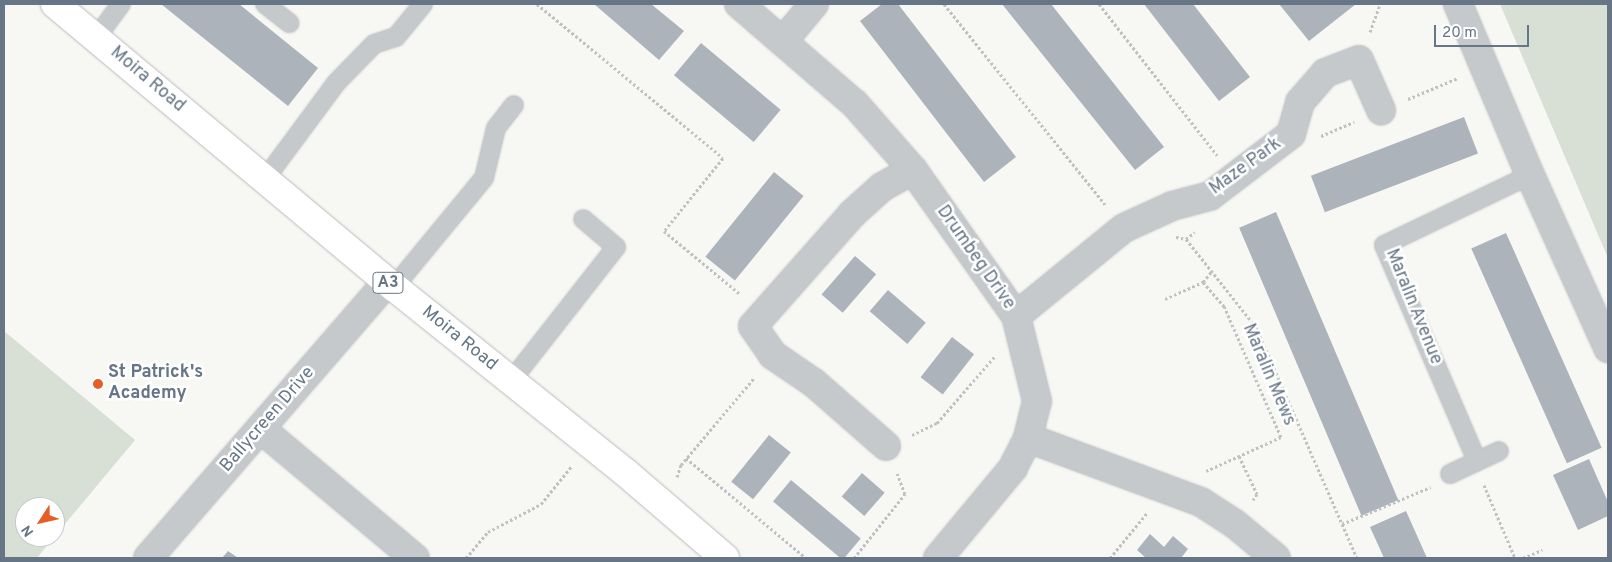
<!DOCTYPE html>
<style>
body{margin:0}
#map{position:relative;width:1612px;height:562px;overflow:hidden;background:#f7f7f4;font-family:Overpass,sans-serif}
div>[style]{position:absolute}
.green>*{inset:0;background:#d8dfd5}
.building>*{inset:0;background:#acb3ba;transform-origin:0 0}
.path>*{height:3px;margin-top:-1.5px;transform-origin:0;background:repeating-linear-gradient(90deg,#bfc1c3 0 2.5px,transparent 0 5px)}
.roads{filter:drop-shadow(0 0 1px #b8bbbe) drop-shadow(0 0 1px #b8bbbe)}
.lane>*{height:18px;margin:-9px;padding:0 9px;transform-origin:9px;border-radius:9px;background:#c5c9cc}
.street>*{height:28px;margin:-14px;padding:0 14px;transform-origin:14px;border-radius:14px;background:#c5c9cc}
.highway>*{height:28px;margin:-14px;padding:0 14px;transform-origin:14px;border-radius:14px;background:#fff}
.dots>*{width:14px;height:14px;translate:-50% -50%;box-sizing:border-box;border:2px solid #fff;border-radius:50%}
span{translate:-50% -50%;white-space:nowrap;text-align:center;line-height:1.15;-webkit-text-stroke:5px #fff;paint-order:stroke}
.shield-label span{padding:1px 4px;background:#fff;border:1px solid;border-radius:4px;-webkit-text-stroke-width:0}
.shield-label{font-size:16px;color:#667686;font-weight:700}
.street-label{font-size:18px;color:#667686}
.poi-label{font-size:18px;color:#667686;font-weight:700}
.left{translate:0 -50%;text-align:left}
.frame{position:absolute;inset:0;border:5px solid #667686;pointer-events:none}
.north{position:absolute;left:15px;top:497px;width:50px;height:50px;box-sizing:border-box;background:#fff;border:1px solid #c2c8cf;border-radius:50%;rotate:235deg;font-size:14px;font-weight:700;line-height:20px;text-align:center;color:#667686}
.north::after{content:'';display:block;margin:auto;width:18px;height:22px;background:#e65e25;clip-path:polygon(50% 0,100% 100%,50% 72%,0 100%)}
.scale{position:absolute;left:1434px;top:25px;width:95px;height:22px;box-sizing:border-box;border:2px solid #667686;border-top:0;padding-left:6px;font-size:15px;line-height:18px;white-space:nowrap;color:#667686;-webkit-text-stroke:4px #fff;paint-order:stroke}
</style>
<div id="map">
<div class="green">
<i style="clip-path:polygon(1500px 4px,1608px 4px,1608px 258px)"></i>
<i style="clip-path:polygon(4px 331px,135px 440px,55px 536px,55px 507px,25px 507px,25px 537px,54px 537px,37px 558px,4px 558px)"></i>
</div>
<div class="building">
<i style="clip-path:polygon(161px 4px,239px 4px,318px 68px,288px 106px)"></i>
<i style="clip-path:polygon(594px 4px,651px 4px,684px 31px,659px 60px)"></i>
<i style="clip-path:polygon(882px 4px,898px 4px,1016px 157px,984px 182px,860px 21px)"></i>
<i style="clip-path:polygon(1002px 4px,1051px 4px,1164px 147px,1135px 170px)"></i>
<i style="clip-path:polygon(1144px 4px,1193px 4px,1250px 77px,1219px 101px)"></i>
<i style="clip-path:polygon(1279px 4px,1356px 4px,1309px 41px)"></i>
<i style="left:701px;top:43px;width:104px;height:42px;rotate:40deg"></i>
<i style="left:1464px;top:117px;width:39px;height:164px;rotate:69deg"></i>
<i style="left:774px;top:172px;width:38px;height:109px;rotate:39deg"></i>
<i style="left:1276px;top:212px;width:313px;height:40px;rotate:67deg"></i>
<i style="left:1506px;top:233px;width:235px;height:38px;rotate:66deg"></i>
<i style="left:855px;top:256px;width:28px;height:51px;rotate:41deg"></i>
<i style="left:888px;top:290px;width:50px;height:28px;rotate:41deg"></i>
<i style="left:952px;top:337px;width:28px;height:51px;rotate:38deg"></i>
<i style="left:769px;top:435px;width:28px;height:60px;rotate:39deg"></i>
<i style="clip-path:polygon(1589px 459px,1608px 502px,1608px 516px,1578px 530px,1553px 475px)"></i>
<i style="left:862px;top:473px;width:30px;height:31px;rotate:41deg"></i>
<i style="left:791px;top:480px;width:91px;height:28px;rotate:40deg"></i>
<i style="clip-path:polygon(1406px 511px,1427px 558px,1384px 558px,1370px 527px)"></i>
<i style="clip-path:polygon(1150px 534px,1164px 547px,1173px 536px,1188px 549px,1181px 558px,1146px 558px,1137px 550px)"></i>
<i style="clip-path:polygon(228px 551px,238px 558px,222px 558px)"></i>
</div>
<div class="path">
<i style="left:537px;top:4px;width:241px;rotate:39.6deg"></i>
<i style="left:723px;top:158px;width:94px;rotate:128.9deg"></i>
<i style="left:664px;top:231px;width:99px;rotate:39.7deg"></i>
<i style="left:944px;top:4px;width:257px;rotate:51.2deg"></i>
<i style="left:1099px;top:4px;width:192px;rotate:52deg"></i>
<i style="left:1370px;top:32px;width:30px;rotate:-70deg"></i>
<i style="left:1408px;top:99px;width:54px;rotate:-22.8deg"></i>
<i style="left:1321px;top:136px;width:36px;rotate:-23deg"></i>
<i style="left:1176px;top:237px;width:10px;rotate:11deg"></i>
<i style="left:1186px;top:239px;width:11px;rotate:-38deg"></i>
<i style="left:1186px;top:239px;width:112px;rotate:51.5deg"></i>
<i style="left:1256px;top:327px;width:252px;rotate:66.4deg"></i>
<i style="left:1203px;top:282px;width:14px;rotate:-51deg"></i>
<i style="left:1165px;top:299px;width:42px;rotate:-24.1deg"></i>
<i style="left:1203px;top:282px;width:32px;rotate:49deg"></i>
<i style="left:1224px;top:306px;width:143px;rotate:66.5deg"></i>
<i style="left:1281px;top:437px;width:82px;rotate:155.6deg"></i>
<i style="left:912px;top:435px;width:28px;rotate:-26deg"></i>
<i style="left:937px;top:423px;width:89px;rotate:-49.1deg"></i>
<i style="left:1239px;top:456px;width:42px;rotate:64.7deg"></i>
<i style="left:1257px;top:494px;width:7px;rotate:124deg"></i>
<i style="left:686px;top:458px;width:156px;rotate:39.8deg"></i>
<i style="left:677px;top:477px;width:13px;rotate:-72deg"></i>
<i style="left:681px;top:465px;width:114px;rotate:-50deg"></i>
<i style="left:1484px;top:485px;width:79px;rotate:67deg"></i>
<i style="left:1342px;top:524px;width:96px;rotate:-22.6deg"></i>
<i style="left:466px;top:558px;width:34px;rotate:-50deg"></i>
<i style="left:488px;top:532px;width:60px;rotate:-27.8deg"></i>
<i style="left:541px;top:504px;width:48px;rotate:-51deg"></i>
<i style="left:854px;top:558px;width:82px;rotate:-51.4deg"></i>
<i style="left:905px;top:494px;width:22px;rotate:-111deg"></i>
<i style="left:1110px;top:558px;width:58px;rotate:-50.6deg"></i>
<i style="left:1523px;top:558px;width:21px;rotate:-23deg"></i>
</div>
<div class="roads">
<div class="lane">
<i style="left:265px;top:4px;width:31px;rotate:38deg"></i>
<i style="left:96px;top:38px;width:42px;rotate:-53.7deg"></i>
<i style="left:265px;top:179px;width:119px;rotate:-53.5deg"></i>
<i style="left:336px;top:83px;width:54px;rotate:-45.7deg"></i>
<i style="left:374px;top:44px;width:23px;rotate:-18deg"></i>
<i style="left:396px;top:37px;width:43px;rotate:-50.7deg"></i>
<i style="left:394px;top:287px;width:141px;rotate:-50.5deg"></i>
<i style="left:484px;top:178px;width:51px;rotate:-76.5deg"></i>
<i style="left:496px;top:128px;width:29px;rotate:-52deg"></i>
<i style="left:511px;top:381px;width:170px;rotate:-51.9deg"></i>
<i style="left:616px;top:247px;width:43px;rotate:-139.7deg"></i>
<i style="left:1477px;top:461px;width:235px;rotate:-113.3deg"></i>
<i style="left:1384px;top:245px;width:162px;rotate:-25.6deg"></i>
<i style="left:1450px;top:474px;width:54px;rotate:-25.1deg"></i>
</div>
<div class="street">
<i style="left:739px;top:4px;width:153px;rotate:40.8deg"></i>
<i style="left:855px;top:104px;width:88px;rotate:48.7deg"></i>
<i style="left:913px;top:170px;width:179px;rotate:54.8deg"></i>
<i style="left:1016px;top:316px;width:88px;rotate:76.1deg"></i>
<i style="left:1037px;top:401px;width:38px;rotate:104deg"></i>
<i style="left:1028px;top:438px;width:34px;rotate:117deg"></i>
<i style="left:1013px;top:468px;width:117px;rotate:129.8deg"></i>
<i style="left:1458px;top:4px;width:186px;rotate:67.2deg"></i>
<i style="left:1530px;top:175px;width:190px;rotate:65.7deg"></i>
<i style="left:784px;top:40px;width:47px;rotate:-50.2deg"></i>
<i style="left:1016px;top:316px;width:139px;rotate:-39.2deg"></i>
<i style="left:1124px;top:228px;width:53px;rotate:-24.6deg"></i>
<i style="left:1172px;top:206px;width:39px;rotate:-15deg"></i>
<i style="left:1210px;top:196px;width:102px;rotate:-37.4deg"></i>
<i style="left:1291px;top:134px;width:33px;rotate:-74deg"></i>
<i style="left:1300px;top:102px;width:38px;rotate:-49deg"></i>
<i style="left:1325px;top:73px;width:36px;rotate:-21deg"></i>
<i style="left:1359px;top:60px;width:55px;rotate:66.3deg"></i>
<i style="left:261px;top:429px;width:201px;rotate:40deg"></i>
<i style="left:1028px;top:438px;width:184px;rotate:20.3deg"></i>
<i style="left:1201px;top:502px;width:40px;rotate:32.9deg"></i>
<i style="left:1235px;top:524px;width:53px;rotate:39.7deg"></i>
<i style="left:886px;top:446px;width:96px;rotate:-138.8deg"></i>
<i style="left:814px;top:383px;width:50px;rotate:-145.7deg"></i>
<i style="left:773px;top:355px;width:35px;rotate:-125deg"></i>
<i style="left:753px;top:326px;width:149px;rotate:-48.5deg"></i>
<i style="left:852px;top:214px;width:40px;rotate:-42deg"></i>
<i style="left:882px;top:187px;width:35px;rotate:-29deg"></i>
<i style="left:148px;top:558px;width:365px;rotate:-49.1deg"></i>
</div>
<div class="highway">
<i style="left:55px;top:4px;width:442px;rotate:39.9deg"></i>
<i style="left:394px;top:287px;width:296px;rotate:38.7deg"></i>
<i style="left:625px;top:472px;width:132px;rotate:40.7deg"></i>
</div>
</div>
<div class="dots">
<i style="left:98px;top:384px;background:#e65e25"></i>
</div>
<div class="shield-label">
<span style="left:388px;top:283px">A3</span>
</div>
<div class="street-label">
<span style="left:147px;top:80px;rotate:40deg">Moira Road</span>
<span style="left:1246px;top:167px;rotate:-36deg">Maze Park</span>
<span style="left:975px;top:258px;rotate:55deg">Drumbeg Drive</span>
<span style="left:1413px;top:307px;rotate:68deg">Maralin Avenue</span>
<span style="left:459px;top:339px;rotate:39deg">Moira Road</span>
<span style="left:1268px;top:375px;rotate:67deg">Maralin Mews</span>
<span style="left:268px;top:420px;rotate:-49deg">Ballycreen Drive</span>
</div>
<div class="poi-label">
<span class="left" style="left:108px;top:384px">St Patrick's<br>Academy</span>
</div>
<div class="frame"></div>
<div class="north">N</div>
<div class="scale">20 m</div>
</div>
